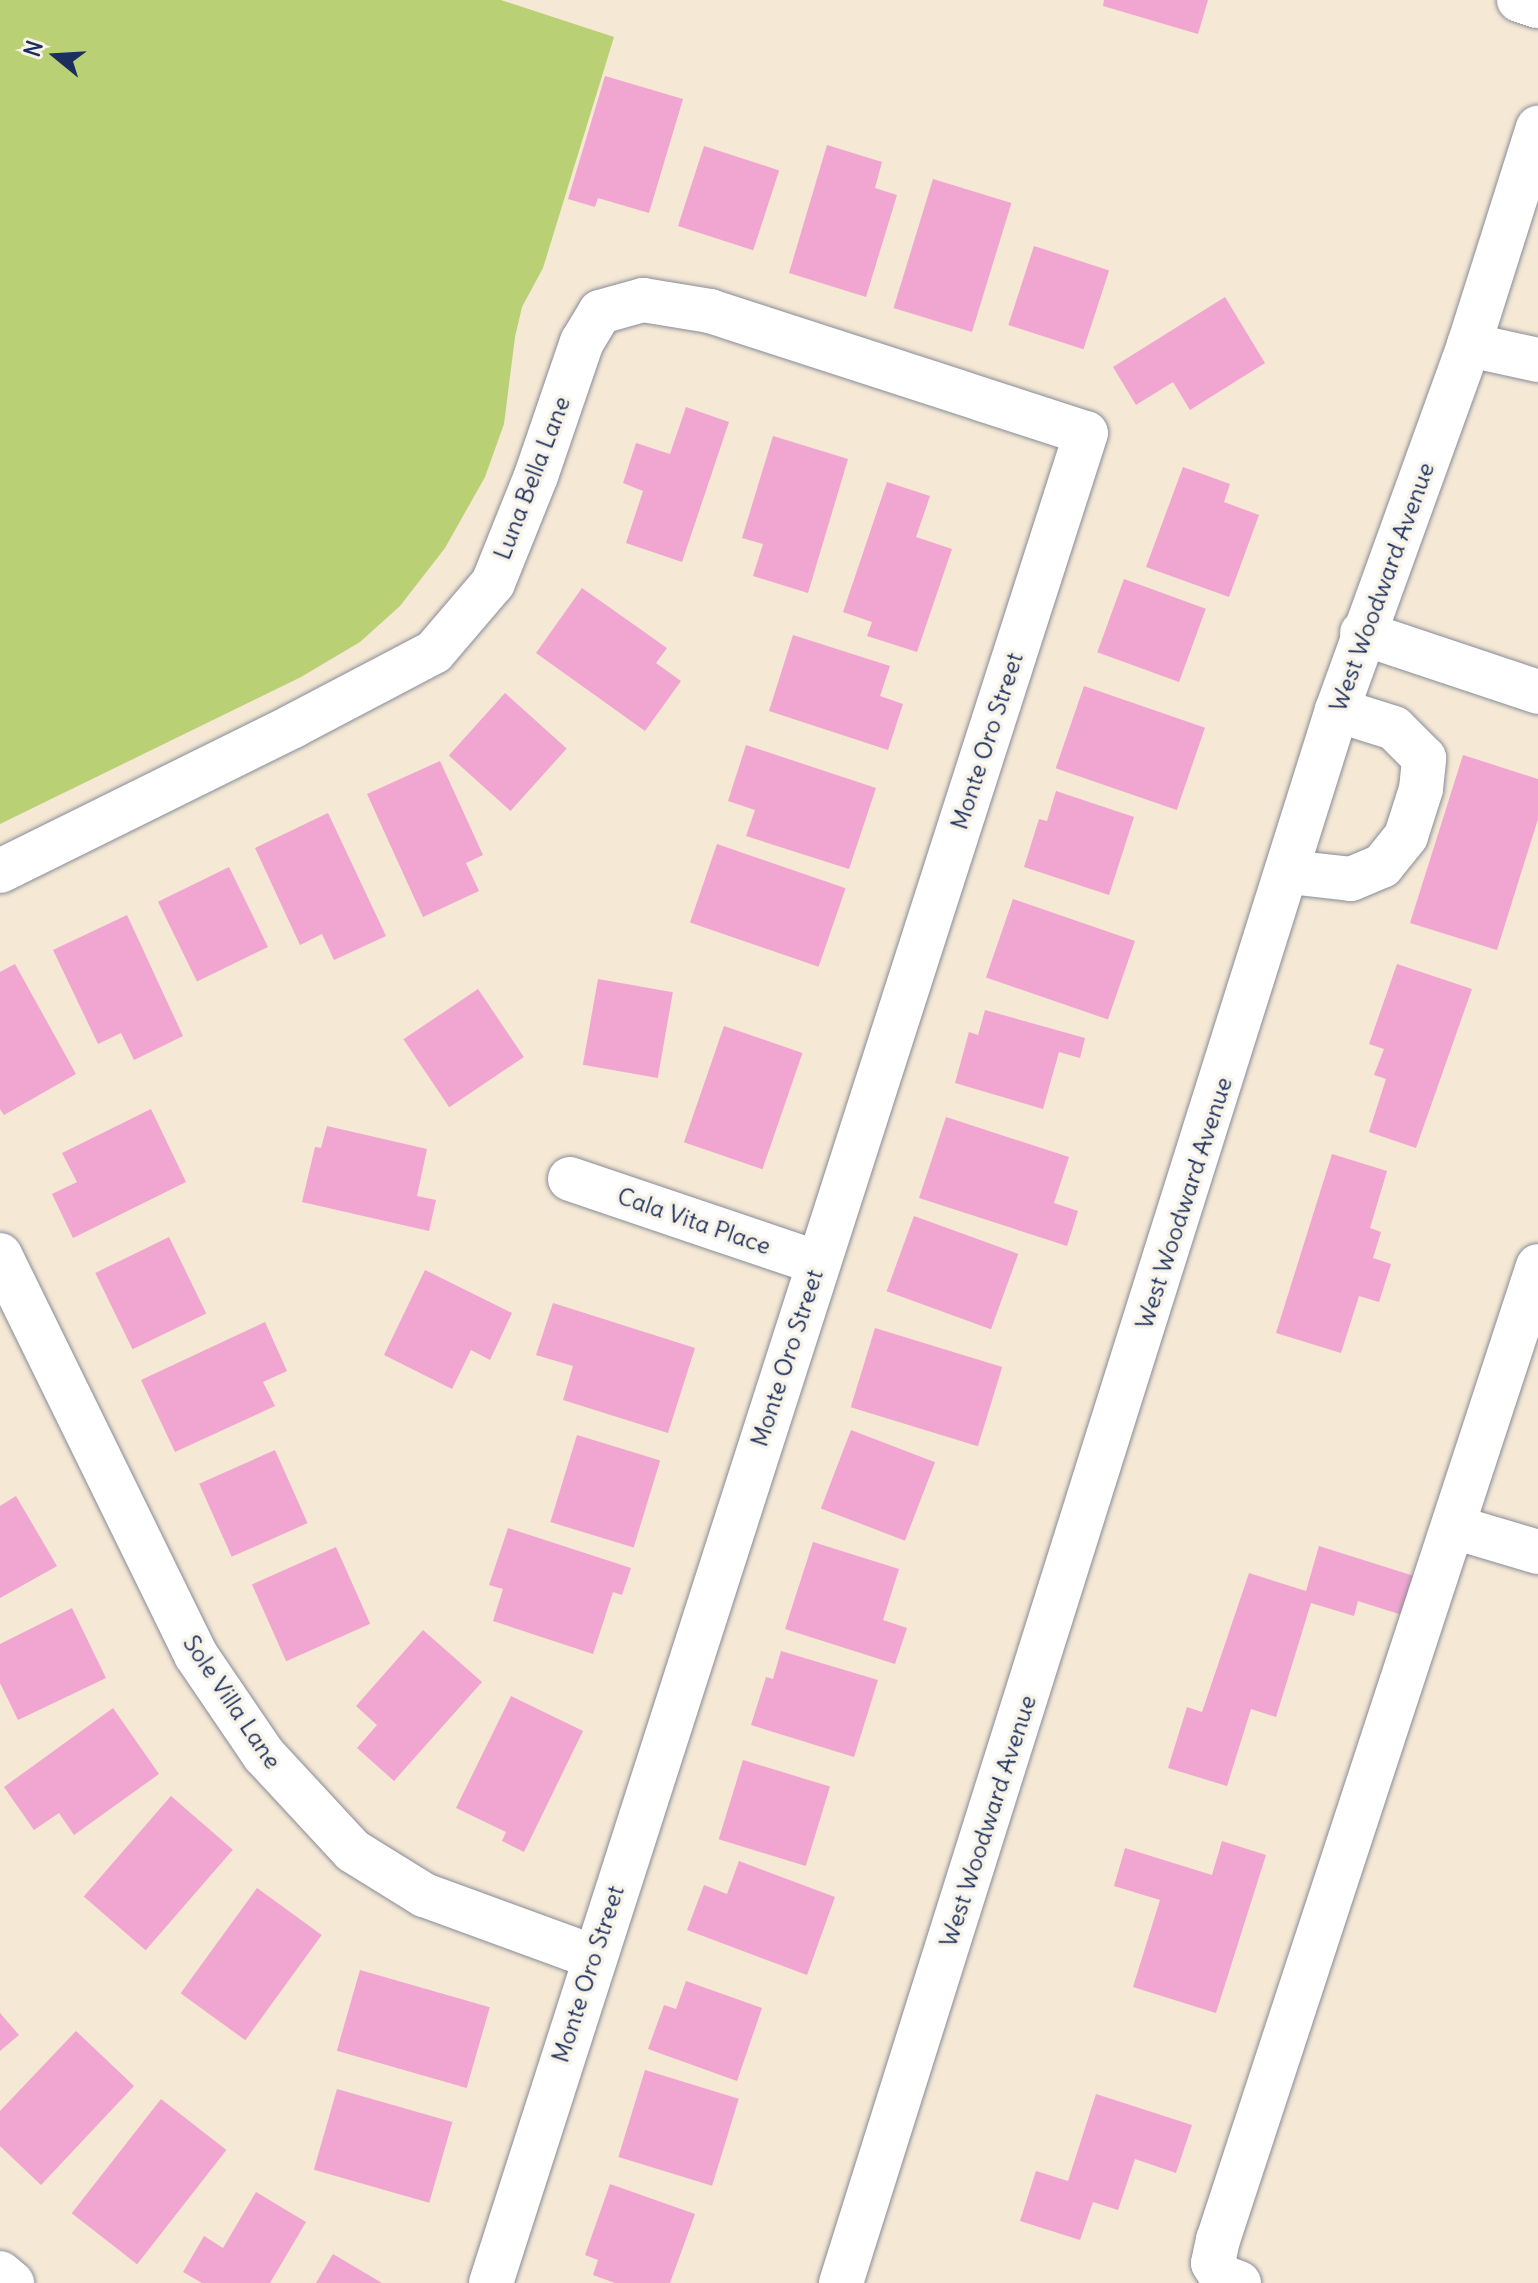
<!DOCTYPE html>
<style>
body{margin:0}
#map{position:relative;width:1538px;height:2283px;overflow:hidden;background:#f5e8d4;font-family:Delius,sans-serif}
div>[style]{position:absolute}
.green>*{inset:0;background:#b9d075}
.building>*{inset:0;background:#f0a6d0;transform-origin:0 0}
.roads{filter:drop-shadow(0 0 2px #888c99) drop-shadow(0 0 2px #888c99)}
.minor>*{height:44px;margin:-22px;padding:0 22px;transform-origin:22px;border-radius:22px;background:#fff}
span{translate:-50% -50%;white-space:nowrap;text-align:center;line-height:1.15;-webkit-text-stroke:7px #f7f3e8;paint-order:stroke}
.street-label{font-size:24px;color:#1b2f5e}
.north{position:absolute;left:16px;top:16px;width:80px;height:80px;-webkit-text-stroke:6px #f7f3e8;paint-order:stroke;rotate:288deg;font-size:22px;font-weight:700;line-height:32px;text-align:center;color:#1b2f5e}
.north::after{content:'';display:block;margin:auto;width:28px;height:36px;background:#1b2f5e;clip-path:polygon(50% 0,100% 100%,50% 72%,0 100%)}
</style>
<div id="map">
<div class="green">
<i style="clip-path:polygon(0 0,501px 0,614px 37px,543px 268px,522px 307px,515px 337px,504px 424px,485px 477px,445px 548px,400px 606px,360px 642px,301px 677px,0 824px)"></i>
</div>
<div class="building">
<i style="clip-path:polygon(1104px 0,1208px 0,1198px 34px,1103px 6px)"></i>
<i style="clip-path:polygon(605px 76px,683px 99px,649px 213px,598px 198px,595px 207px,568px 199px)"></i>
<i style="clip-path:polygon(827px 145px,882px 162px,875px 188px,897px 195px,866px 297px,789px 273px)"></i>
<i style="left:704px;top:146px;width:79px;height:84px;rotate:18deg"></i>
<i style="left:933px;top:179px;width:82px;height:135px;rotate:17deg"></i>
<i style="left:1034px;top:246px;width:79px;height:83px;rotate:18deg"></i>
<i style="clip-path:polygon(1225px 297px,1265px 363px,1190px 410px,1173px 382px,1136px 405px,1113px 367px)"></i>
<i style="clip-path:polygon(686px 407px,729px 422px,682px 562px,626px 543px,643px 491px,623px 483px,636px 443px,670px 454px)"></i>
<i style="clip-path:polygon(773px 436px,848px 459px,808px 593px,753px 576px,763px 544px,742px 538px)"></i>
<i style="clip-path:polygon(1183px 467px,1230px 484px,1224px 502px,1259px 515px,1229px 597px,1146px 567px)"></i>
<i style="clip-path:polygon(887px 482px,930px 496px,916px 537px,952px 549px,917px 652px,867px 636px,872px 622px,843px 612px)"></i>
<i style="left:1124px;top:579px;width:87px;height:78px;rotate:20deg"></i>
<i style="clip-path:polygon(582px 588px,667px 648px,656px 663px,681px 681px,645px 731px,536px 653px)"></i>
<i style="clip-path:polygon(793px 635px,890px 666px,880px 696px,903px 704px,888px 750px,769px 711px)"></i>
<i style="left:1084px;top:686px;width:128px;height:87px;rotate:19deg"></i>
<i style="left:505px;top:693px;width:83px;height:84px;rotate:42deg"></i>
<i style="clip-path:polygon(746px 745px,876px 788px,849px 869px,746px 836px,755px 810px,728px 801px)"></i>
<i style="clip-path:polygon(1463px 755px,1538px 779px,1538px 819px,1497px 950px,1410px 923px)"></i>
<i style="clip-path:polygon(440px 761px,483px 855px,466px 863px,479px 891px,423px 917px,367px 794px)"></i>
<i style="clip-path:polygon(1056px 791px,1134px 817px,1109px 895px,1024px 867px,1039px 819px,1047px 821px)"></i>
<i style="clip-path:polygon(328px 813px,386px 936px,334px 960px,322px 934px,300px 945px,255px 848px)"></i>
<i style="left:717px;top:844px;width:136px;height:83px;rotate:19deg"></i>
<i style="left:229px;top:867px;width:89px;height:79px;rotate:64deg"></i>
<i style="left:1013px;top:899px;width:129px;height:83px;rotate:19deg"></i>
<i style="clip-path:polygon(127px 915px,183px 1036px,134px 1060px,121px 1033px,98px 1044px,53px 950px)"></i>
<i style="clip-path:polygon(15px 964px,76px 1074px,4px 1115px,0 1109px,0 972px)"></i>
<i style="clip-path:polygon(1397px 964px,1472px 989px,1416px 1148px,1369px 1132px,1386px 1079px,1374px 1075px,1384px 1049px,1369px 1044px)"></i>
<i style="left:598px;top:979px;width:76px;height:87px;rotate:10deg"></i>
<i style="left:478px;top:989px;width:82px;height:90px;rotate:56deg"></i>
<i style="clip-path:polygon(985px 1010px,1085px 1038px,1080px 1058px,1059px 1052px,1043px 1109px,955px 1083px,969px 1032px,978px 1035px)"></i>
<i style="left:724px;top:1026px;width:83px;height:123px;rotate:19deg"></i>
<i style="clip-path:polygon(151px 1109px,186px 1182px,73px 1238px,52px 1194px,77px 1182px,62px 1153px)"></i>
<i style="clip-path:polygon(946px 1117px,1069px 1157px,1054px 1203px,1078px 1211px,1067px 1246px,919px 1198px)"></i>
<i style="clip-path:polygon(327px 1126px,427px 1149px,417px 1196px,436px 1200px,429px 1231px,302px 1202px,315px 1147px,321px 1148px)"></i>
<i style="clip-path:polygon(1332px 1154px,1387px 1171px,1370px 1228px,1381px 1232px,1373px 1258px,1391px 1264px,1379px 1302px,1359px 1296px,1341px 1353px,1276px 1333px)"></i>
<i style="left:914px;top:1216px;width:111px;height:80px;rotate:20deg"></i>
<i style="left:169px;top:1237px;width:85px;height:82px;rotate:64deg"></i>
<i style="clip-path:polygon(425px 1270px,512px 1313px,490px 1360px,471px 1350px,452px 1389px,384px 1355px)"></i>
<i style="clip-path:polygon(553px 1303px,695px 1348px,668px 1433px,563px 1400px,573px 1366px,536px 1355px)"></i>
<i style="clip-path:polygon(265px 1322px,287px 1371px,263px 1382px,275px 1406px,175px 1452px,141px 1380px)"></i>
<i style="left:875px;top:1328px;width:133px;height:83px;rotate:17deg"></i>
<i style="left:851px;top:1430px;width:90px;height:84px;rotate:21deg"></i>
<i style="left:577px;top:1435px;width:87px;height:91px;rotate:17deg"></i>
<i style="left:275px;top:1450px;width:80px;height:83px;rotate:66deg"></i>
<i style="clip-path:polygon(16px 1496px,57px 1566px,0 1598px,0 1506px)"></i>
<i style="clip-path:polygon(508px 1528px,631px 1568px,622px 1595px,613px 1592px,593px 1654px,493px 1621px,503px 1589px,489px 1585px)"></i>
<i style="clip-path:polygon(813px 1542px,899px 1569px,883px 1620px,907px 1628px,895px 1664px,785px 1629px)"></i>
<i style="clip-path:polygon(1319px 1546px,1414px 1576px,1402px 1615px,1358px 1601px,1354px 1616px,1311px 1603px,1276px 1717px,1251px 1709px,1227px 1786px,1168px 1768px,1187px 1707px,1202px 1712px,1249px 1573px,1306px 1591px)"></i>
<i style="left:336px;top:1547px;width:84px;height:92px;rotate:66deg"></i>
<i style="clip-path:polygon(72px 1608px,106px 1678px,18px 1720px,0 1683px,0 1644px)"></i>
<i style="clip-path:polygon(423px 1630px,482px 1682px,394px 1781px,357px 1748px,377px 1725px,356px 1706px)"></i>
<i style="clip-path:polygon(781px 1651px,878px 1680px,854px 1757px,751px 1725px,766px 1677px,773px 1679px)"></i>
<i style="clip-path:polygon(511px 1696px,583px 1731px,524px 1852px,502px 1841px,506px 1832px,456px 1808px)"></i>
<i style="clip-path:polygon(113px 1708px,159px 1774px,74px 1835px,59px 1813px,34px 1830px,4px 1787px)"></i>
<i style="left:743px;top:1760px;width:91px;height:83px;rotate:17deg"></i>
<i style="left:171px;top:1796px;width:82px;height:133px;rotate:41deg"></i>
<i style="clip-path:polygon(1222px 1841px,1266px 1855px,1216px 2013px,1133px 1987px,1160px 1900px,1114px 1886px,1125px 1848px,1212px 1875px)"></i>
<i style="clip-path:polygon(739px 1861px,835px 1897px,807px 1975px,687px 1930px,704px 1885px,727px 1894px)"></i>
<i style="left:257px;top:1888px;width:80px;height:130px;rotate:36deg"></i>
<i style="left:360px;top:1970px;width:135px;height:84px;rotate:16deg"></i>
<i style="clip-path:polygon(686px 1981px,762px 2008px,737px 2081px,648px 2049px,664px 2005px,676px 2009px)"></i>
<i style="clip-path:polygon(0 2013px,19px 2035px,0 2051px)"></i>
<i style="clip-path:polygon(76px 2031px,134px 2086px,41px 2185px,0 2146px,0 2111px)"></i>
<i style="left:645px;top:2070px;width:98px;height:91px;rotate:17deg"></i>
<i style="left:337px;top:2089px;width:120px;height:84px;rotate:16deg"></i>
<i style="clip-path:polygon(1096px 2094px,1192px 2125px,1176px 2173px,1135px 2159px,1118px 2210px,1093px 2202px,1080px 2240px,1020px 2221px,1036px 2171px,1068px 2181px)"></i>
<i style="left:161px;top:2099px;width:83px;height:145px;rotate:38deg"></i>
<i style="clip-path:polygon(610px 2184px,695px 2214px,670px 2283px,615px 2283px,593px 2275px,598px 2260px,585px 2255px)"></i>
<i style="clip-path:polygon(256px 2192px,306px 2222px,270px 2283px,202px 2283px,183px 2272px,204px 2236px,223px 2248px)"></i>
<i style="clip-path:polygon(333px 2254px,382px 2283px,316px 2283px)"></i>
</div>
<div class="roads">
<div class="minor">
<i style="left:1519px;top:0;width:20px;rotate:18deg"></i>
<i style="left:1469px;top:345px;width:71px;rotate:12.3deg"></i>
<i style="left:1362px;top:633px;width:186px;rotate:18.5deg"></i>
<i style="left:0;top:871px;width:327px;rotate:-26.3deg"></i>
<i style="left:293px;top:726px;width:159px;rotate:-27.7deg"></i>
<i style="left:434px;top:652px;width:91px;rotate:-49.5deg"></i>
<i style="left:493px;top:583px;width:115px;rotate:-68.1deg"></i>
<i style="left:536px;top:476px;width:142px;rotate:-71.1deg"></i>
<i style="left:582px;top:342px;width:35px;rotate:-59deg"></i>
<i style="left:600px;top:312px;width:45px;rotate:-15.6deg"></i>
<i style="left:643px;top:300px;width:68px;rotate:9.3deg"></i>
<i style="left:710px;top:311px;width:395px;rotate:18deg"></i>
<i style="left:1086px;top:433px;width:1943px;rotate:107.83deg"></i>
<i style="left:1289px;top:872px;width:62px;rotate:6.4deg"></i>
<i style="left:1351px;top:879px;width:34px;rotate:-23deg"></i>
<i style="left:1382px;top:866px;width:38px;rotate:-51deg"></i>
<i style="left:1406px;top:836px;width:49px;rotate:-72.3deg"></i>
<i style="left:1421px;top:789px;width:31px;rotate:-84deg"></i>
<i style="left:1424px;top:758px;width:42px;rotate:-135deg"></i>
<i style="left:1394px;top:728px;width:60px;rotate:-162.5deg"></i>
<i style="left:570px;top:1179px;width:262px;rotate:18.7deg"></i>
<i style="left:0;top:1255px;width:445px;rotate:63.9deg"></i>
<i style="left:196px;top:1655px;width:121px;rotate:55.8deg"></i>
<i style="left:264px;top:1755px;width:131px;rotate:47.2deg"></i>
<i style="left:353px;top:1851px;width:84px;rotate:31.8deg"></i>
<i style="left:424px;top:1895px;width:180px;rotate:20.1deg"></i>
<i style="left:1454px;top:1527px;width:88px;rotate:16.6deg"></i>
<i style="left:0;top:2273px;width:16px;rotate:40deg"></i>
<i style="left:841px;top:2283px;width:1649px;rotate:-72.5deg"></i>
<i style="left:1337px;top:710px;width:388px;rotate:-70.1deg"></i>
<i style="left:1469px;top:345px;width:228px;rotate:-72.4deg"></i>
<i style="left:1239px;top:2283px;width:19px;rotate:-159deg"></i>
<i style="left:1221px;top:2276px;width:15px;rotate:-122deg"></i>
<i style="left:1213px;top:2263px;width:24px;rotate:-78deg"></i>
<i style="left:1218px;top:2240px;width:1025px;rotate:-71.81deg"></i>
</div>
</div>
<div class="street-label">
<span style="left:532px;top:478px;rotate:-69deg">Luna Bella Lane</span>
<span style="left:1382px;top:587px;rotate:-70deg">West Woodward Avenue</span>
<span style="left:987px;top:741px;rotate:-72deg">Monte Oro Street</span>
<span style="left:1184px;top:1203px;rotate:-72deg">West Woodward Avenue</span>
<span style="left:694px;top:1221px;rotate:19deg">Cala Vita Place</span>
<span style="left:787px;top:1358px;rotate:-72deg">Monte Oro Street</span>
<span style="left:232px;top:1702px;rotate:56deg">Sole Villa Lane</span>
<span style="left:988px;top:1821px;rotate:-72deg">West Woodward Avenue</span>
<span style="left:588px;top:1974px;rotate:-72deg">Monte Oro Street</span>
</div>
<div class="north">N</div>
</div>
